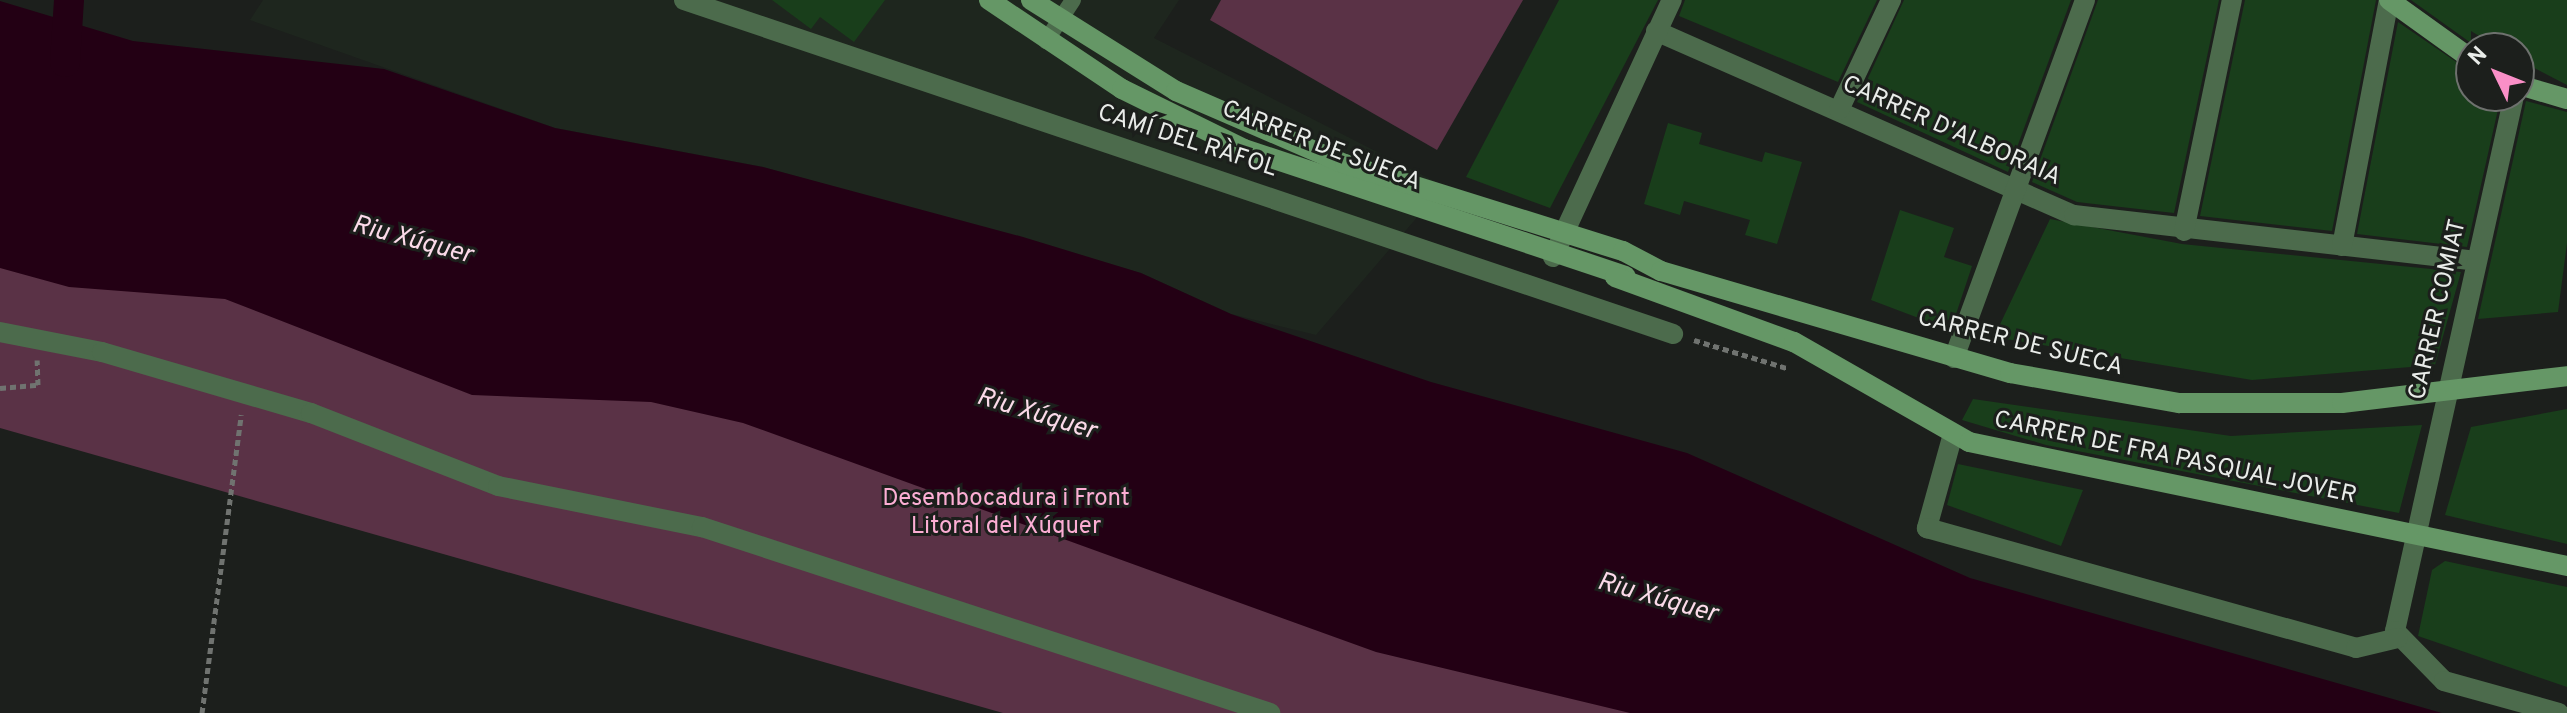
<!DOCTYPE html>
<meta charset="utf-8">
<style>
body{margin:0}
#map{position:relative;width:2567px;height:713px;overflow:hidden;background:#1c1f1c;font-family:Overpass,sans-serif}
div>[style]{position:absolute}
.built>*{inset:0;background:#1e261e}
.green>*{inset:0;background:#5a3246}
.water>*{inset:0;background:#230014}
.canal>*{height:30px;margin:-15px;padding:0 15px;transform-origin:15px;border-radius:15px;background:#230014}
.building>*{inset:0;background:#193e1b}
.path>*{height:5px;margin-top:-2.5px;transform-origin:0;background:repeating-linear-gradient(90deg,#707370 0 6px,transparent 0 10px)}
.lane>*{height:16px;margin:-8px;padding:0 8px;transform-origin:8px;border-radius:8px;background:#4c6b4c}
.street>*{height:20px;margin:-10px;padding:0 10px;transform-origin:10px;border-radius:10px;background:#4c6b4c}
.secondary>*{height:20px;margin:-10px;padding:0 10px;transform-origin:10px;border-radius:10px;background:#659766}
span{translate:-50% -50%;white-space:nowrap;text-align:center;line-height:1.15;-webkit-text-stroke:6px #1c1f1c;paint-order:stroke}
.street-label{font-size:24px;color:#e9ece9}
.park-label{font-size:24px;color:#fcaed4}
.water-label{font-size:26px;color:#fbdae9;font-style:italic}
.north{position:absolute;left:2455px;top:32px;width:80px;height:80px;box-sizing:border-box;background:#1c1f1c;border:2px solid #6e716e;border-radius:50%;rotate:313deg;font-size:22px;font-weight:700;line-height:32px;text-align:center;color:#e9ece9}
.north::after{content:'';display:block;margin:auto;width:28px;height:36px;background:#fa8fc7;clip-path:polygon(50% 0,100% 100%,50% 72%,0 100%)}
</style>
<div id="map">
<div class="built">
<i style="clip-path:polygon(263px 0,1179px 0,1154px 38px,1444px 186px,1316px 335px,1231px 314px,1141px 273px,763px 167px,555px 128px,250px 20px)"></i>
</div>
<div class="green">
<i style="clip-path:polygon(1221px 0,1523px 0,1437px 150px,1210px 20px)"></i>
<i style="clip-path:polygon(0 33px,2281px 713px,1003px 713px,0 428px)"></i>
</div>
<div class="water">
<i style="clip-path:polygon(0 1px,133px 41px,384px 69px,555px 128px,763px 167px,1023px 237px,1141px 273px,1231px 314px,1431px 382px,1687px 453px,1970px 578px,2442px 713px,1630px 713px,1376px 652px,743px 423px,651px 402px,472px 395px,225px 299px,69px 287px,0 268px)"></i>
</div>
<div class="canal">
<i style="left:65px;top:62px;width:62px;rotate:-86.3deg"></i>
</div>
<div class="building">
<i style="clip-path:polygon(772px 0,885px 0,854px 42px,820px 17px,811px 29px)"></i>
<i style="clip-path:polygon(1559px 0,1658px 0,1550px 208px,1466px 177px)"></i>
<i style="clip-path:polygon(1685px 0,1877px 0,1838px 82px,1679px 16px)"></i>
<i style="clip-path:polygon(1904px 0,2071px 0,2008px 172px,1857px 102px)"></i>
<i style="clip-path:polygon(2098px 0,2219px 0,2174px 213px,2077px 202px,2032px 182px)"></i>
<i style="clip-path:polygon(2245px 0,2376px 0,2332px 231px,2200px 216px)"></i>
<i style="clip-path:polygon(2411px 0,2567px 0,2567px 85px,2519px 60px,2519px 48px,2499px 48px,2471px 31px,2471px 43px)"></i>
<i style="clip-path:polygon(2398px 22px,2471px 72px,2471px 96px,2501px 96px,2467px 247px,2357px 234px)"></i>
<i style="clip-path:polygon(2526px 101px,2567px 112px,2567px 243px,2558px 312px,2478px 319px)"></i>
<i style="clip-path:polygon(1668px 123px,1702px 133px,1699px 144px,1762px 162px,1765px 152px,1802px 162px,1777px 244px,1745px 235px,1750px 220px,1684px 201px,1680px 215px,1644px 204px)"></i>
<i style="clip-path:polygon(1900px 210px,1954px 228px,1944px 257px,1972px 266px,1955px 317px,1937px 325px,1871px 300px)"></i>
<i style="clip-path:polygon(2050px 219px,2182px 244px,2461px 272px,2435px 365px,2252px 380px,1994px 337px)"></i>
<i style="clip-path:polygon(1973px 399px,2231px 436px,2422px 425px,2399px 513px,2046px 445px,1962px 420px)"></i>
<i style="clip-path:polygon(2567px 409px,2567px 544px,2445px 515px,2471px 427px)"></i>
<i style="clip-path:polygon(1958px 464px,2083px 490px,2061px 546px,1947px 505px)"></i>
<i style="clip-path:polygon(2445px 561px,2567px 587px,2567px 687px,2418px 636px,2432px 570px)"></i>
</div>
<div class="path">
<i style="left:1694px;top:340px;width:97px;rotate:16.8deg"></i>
<i style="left:0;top:388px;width:38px;rotate:-5deg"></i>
<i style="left:38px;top:385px;width:25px;rotate:-92deg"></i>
<i style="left:202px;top:713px;width:301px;rotate:-82.5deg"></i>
</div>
<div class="lane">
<i style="left:1046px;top:41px;width:49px;rotate:-56.6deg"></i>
</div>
<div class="street">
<i style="left:684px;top:0;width:1044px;rotate:18.66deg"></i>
<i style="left:1656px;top:31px;width:457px;rotate:23.8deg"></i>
<i style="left:2074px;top:215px;width:405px;rotate:6.5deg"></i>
<i style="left:2514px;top:96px;width:548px;rotate:102.54deg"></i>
<i style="left:2395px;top:631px;width:70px;rotate:45.6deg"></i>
<i style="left:2444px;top:681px;width:119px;rotate:15.5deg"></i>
<i style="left:1839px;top:110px;width:122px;rotate:-64.7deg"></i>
<i style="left:2184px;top:231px;width:236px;rotate:-78.3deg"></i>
<i style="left:2342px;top:246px;width:250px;rotate:-79.2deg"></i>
<i style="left:1553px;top:257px;width:283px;rotate:-65.2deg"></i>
<i style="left:0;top:332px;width:104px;rotate:11.1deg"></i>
<i style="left:102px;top:352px;width:218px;rotate:16.3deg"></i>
<i style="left:311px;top:413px;width:201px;rotate:21.3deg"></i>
<i style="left:498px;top:486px;width:208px;rotate:11.4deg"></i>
<i style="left:702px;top:527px;width:598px;rotate:18.13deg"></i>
<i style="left:1954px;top:358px;width:381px;rotate:-69.9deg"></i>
<i style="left:1953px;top:434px;width:98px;rotate:105.5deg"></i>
<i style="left:1927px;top:528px;width:445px;rotate:15.6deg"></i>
<i style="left:2356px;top:648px;width:43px;rotate:-13.4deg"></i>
</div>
<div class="secondary">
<i style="left:989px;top:0;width:160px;rotate:33.8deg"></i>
<i style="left:1122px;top:89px;width:136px;rotate:26.2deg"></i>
<i style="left:1244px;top:149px;width:402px;rotate:18.4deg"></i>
<i style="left:1031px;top:0;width:171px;rotate:32.1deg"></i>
<i style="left:1176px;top:91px;width:184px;rotate:23.4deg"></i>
<i style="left:1345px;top:164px;width:291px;rotate:17.4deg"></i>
<i style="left:1623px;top:251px;width:43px;rotate:27.8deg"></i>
<i style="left:1661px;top:271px;width:364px;rotate:16.3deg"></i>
<i style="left:2010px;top:373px;width:172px;rotate:10.1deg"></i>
<i style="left:2179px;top:403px;width:163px"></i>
<i style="left:2342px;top:403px;width:227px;rotate:-6.8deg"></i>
<i style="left:2389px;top:0;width:101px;rotate:35.7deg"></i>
<i style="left:2519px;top:85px;width:50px;rotate:16.3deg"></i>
<i style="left:1615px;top:277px;width:190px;rotate:20deg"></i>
<i style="left:1794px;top:342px;width:202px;rotate:29.7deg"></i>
<i style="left:1969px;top:442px;width:611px;rotate:11.71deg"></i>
</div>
<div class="street-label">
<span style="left:1951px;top:132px;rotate:24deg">CARRER D'ALBORAIA</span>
<span style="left:1187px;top:142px;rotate:18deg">CAMÍ DEL RÀFOL</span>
<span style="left:1321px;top:147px;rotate:21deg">CARRER DE SUECA</span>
<span style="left:2439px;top:310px;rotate:-77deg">CARRER COMIAT</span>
<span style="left:2020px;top:344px;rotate:14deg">CARRER DE SUECA</span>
<span style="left:2175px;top:459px;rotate:12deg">CARRER DE FRA PASQUAL JOVER</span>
</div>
<div class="park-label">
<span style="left:1006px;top:514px">Desembocadura i Front<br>Litoral del Xúquer</span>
</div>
<div class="water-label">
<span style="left:412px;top:241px;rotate:15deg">Riu Xúquer</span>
<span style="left:1036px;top:415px;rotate:17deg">Riu Xúquer</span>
<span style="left:1657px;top:599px;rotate:16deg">Riu Xúquer</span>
</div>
<div class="north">N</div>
</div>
